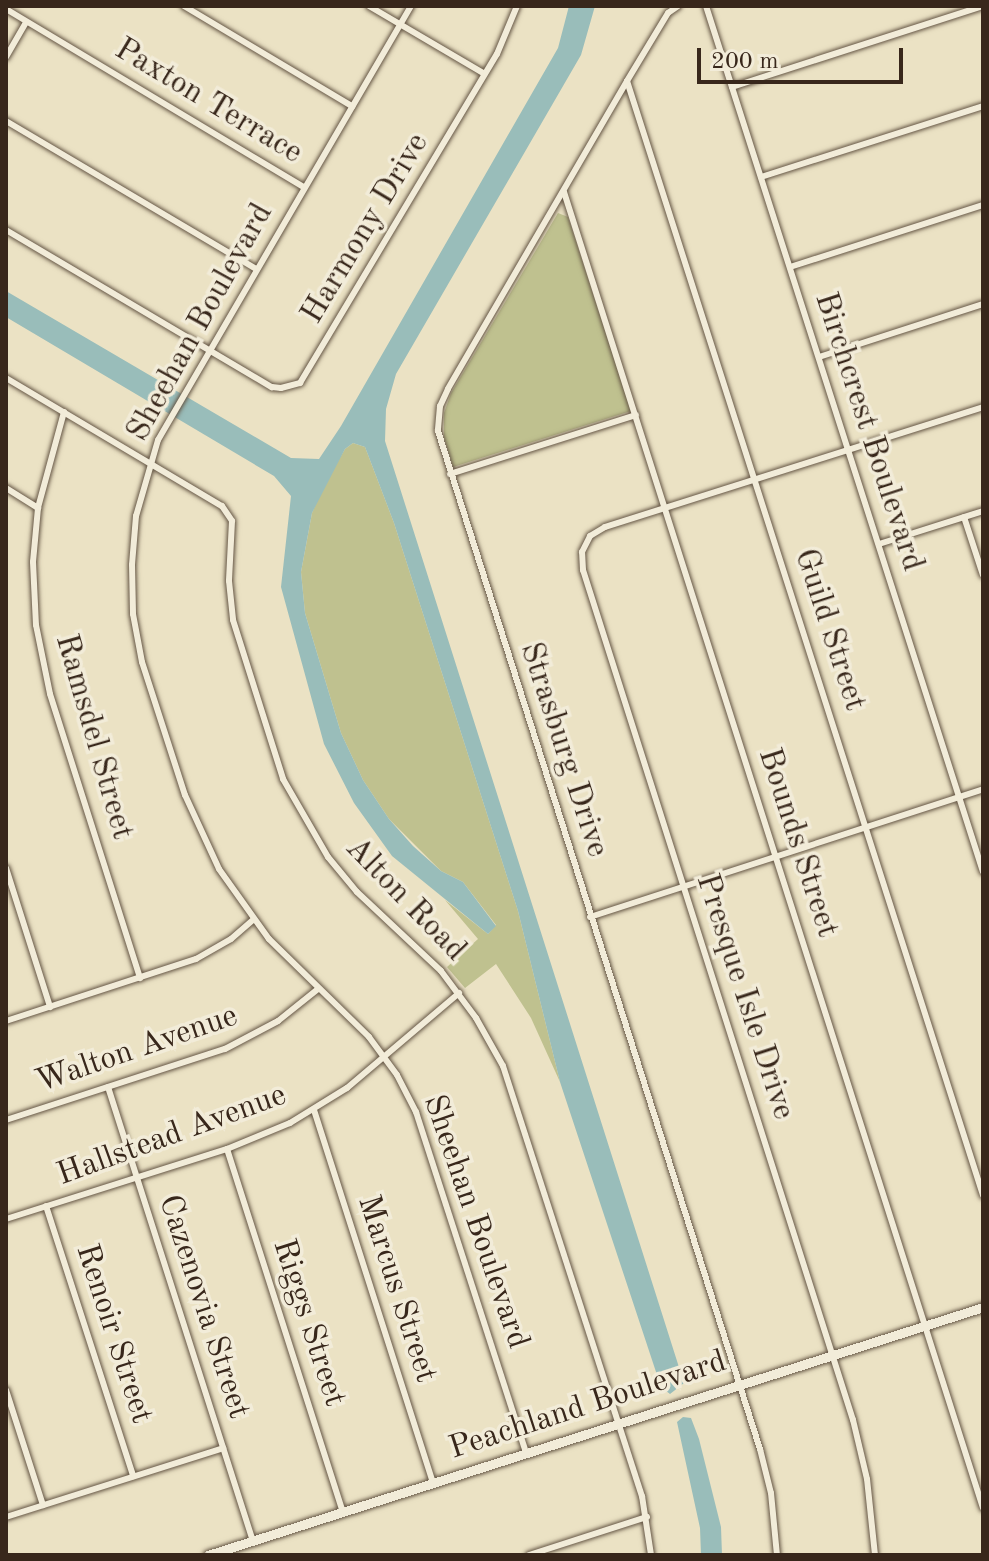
<!DOCTYPE html>
<style>
body{margin:0}
#map{position:relative;width:989px;height:1561px;overflow:hidden;background:#ebe2c4;font-family:"Old Standard TT",serif}
div>[style]{position:absolute}
.green>*{inset:0;background:#bfc18f}
.water>*{inset:0;background:#99bdba}
.roads{filter:drop-shadow(0 0 2px #655645) drop-shadow(0 0 2px #655645)}
.street>*{height:6px;margin:-3px;padding:0 3px;transform-origin:3px;border-radius:3px;background:#f2ecd9}
.secondary>*{height:9px;margin:-4.5px;padding:0 4.5px;transform-origin:4.5px;border-radius:4.5px;background:#f2ecd9}
span{translate:-50% -50%;white-space:nowrap;text-align:center;line-height:1.15;-webkit-text-stroke:7px #f2ecd9;paint-order:stroke}
.street-label{font-size:32px;color:#38271b}
.frame{position:absolute;inset:0;border:8px solid #38271b;pointer-events:none}
.scale{position:absolute;left:697px;top:48px;width:206px;height:36px;box-sizing:border-box;border:4px solid #38271b;border-top:0;padding-left:10px;font-size:24px;line-height:28px;white-space:nowrap;color:#38271b;-webkit-text-stroke:6px #f2ecd9;paint-order:stroke}
</style>
<div id="map">
<div class="green">
<i style="clip-path:polygon(558px 213px,568px 217px,631px 411px,453px 467px,444px 437px,444px 413px,451px 393px)"></i>
<i style="clip-path:polygon(353px 443px,365px 447px,394px 523px,518px 911px,560px 1082px,531px 1018px,496px 964px,465px 988px,447px 967px,478px 939px,445px 900px,488px 934px,496px 925px,463px 882px,441px 871px,389px 819px,363px 780px,341px 733px,305px 613px,301px 572px,312px 513px,324px 485px,345px 449px)"></i>
</div>
<div class="water">
<i style="clip-path:polygon(569px 6px,595px 6px,581px 55px,396px 374px,386px 409px,385px 441px,684px 1383px,670px 1394px,661px 1387px,560px 1082px,518px 911px,394px 523px,365px 447px,353px 443px,345px 449px,312px 513px,301px 572px,305px 613px,341px 733px,363px 780px,389px 819px,413px 846px,441px 871px,463px 882px,496px 926px,488px 934px,392px 856px,354px 803px,324px 744px,281px 587px,291px 496px,274px 476px,6px 317px,6px 291px,291px 458px,319px 459px,341px 426px,558px 48px)"></i>
<i style="clip-path:polygon(683px 1417px,691px 1418px,699px 1439px,721px 1527px,722px 1555px,701px 1555px,700px 1528px,677px 1422px)"></i>
</div>
<div class="roads">
<div class="street">
<i style="left:184px;top:6px;width:196px;rotate:30.8deg"></i>
<i style="left:369px;top:6px;width:134px;rotate:30.4deg"></i>
<i style="left:411px;top:6px;width:502px;rotate:120.24deg"></i>
<i style="left:158px;top:440px;width:79px;rotate:106.1deg"></i>
<i style="left:136px;top:516px;width:49px;rotate:94.7deg"></i>
<i style="left:132px;top:565px;width:49px;rotate:88.8deg"></i>
<i style="left:133px;top:614px;width:49px;rotate:79.4deg"></i>
<i style="left:142px;top:662px;width:140px;rotate:72.1deg"></i>
<i style="left:185px;top:795px;width:81px;rotate:65.3deg"></i>
<i style="left:219px;top:869px;width:86px;rotate:54.5deg"></i>
<i style="left:269px;top:939px;width:140px;rotate:44.4deg"></i>
<i style="left:369px;top:1037px;width:47px;rotate:53.6deg"></i>
<i style="left:397px;top:1075px;width:42px;rotate:62.8deg"></i>
<i style="left:416px;top:1112px;width:358px;rotate:72.1deg"></i>
<i style="left:678px;top:6px;width:12px;rotate:145deg"></i>
<i style="left:668px;top:13px;width:79px;rotate:121.1deg"></i>
<i style="left:627px;top:81px;width:356px;rotate:120.2deg"></i>
<i style="left:448px;top:389px;width:19px;rotate:115deg"></i>
<i style="left:440px;top:406px;width:25px;rotate:95deg"></i>
<i style="left:438px;top:431px;width:1068px;rotate:72.45deg"></i>
<i style="left:760px;top:1449px;width:45px;rotate:76deg"></i>
<i style="left:771px;top:1493px;width:62px;rotate:84.5deg"></i>
<i style="left:706px;top:6px;width:909px;rotate:72.26deg"></i>
<i style="left:6px;top:9px;width:347px;rotate:30.9deg"></i>
<i style="left:6px;top:57px;width:39px;rotate:-60deg"></i>
<i style="left:627px;top:81px;width:1170px;rotate:72.28deg"></i>
<i style="left:732px;top:87px;width:264px;rotate:-17.9deg"></i>
<i style="left:6px;top:121px;width:291px;rotate:30.6deg"></i>
<i style="left:761px;top:177px;width:233px;rotate:-17.7deg"></i>
<i style="left:564px;top:192px;width:1381px;rotate:72.34deg"></i>
<i style="left:6px;top:230px;width:309px;rotate:30.6deg"></i>
<i style="left:272px;top:387px;width:9px;rotate:6deg"></i>
<i style="left:281px;top:388px;width:20px;rotate:-15deg"></i>
<i style="left:300px;top:383px;width:383px;rotate:-59.1deg"></i>
<i style="left:497px;top:54px;width:52px;rotate:-67.4deg"></i>
<i style="left:790px;top:267px;width:203px;rotate:-17.8deg"></i>
<i style="left:819px;top:357px;width:172px;rotate:-17.9deg"></i>
<i style="left:6px;top:378px;width:251px;rotate:30.7deg"></i>
<i style="left:222px;top:506px;width:18px;rotate:56deg"></i>
<i style="left:232px;top:521px;width:60px;rotate:92.9deg"></i>
<i style="left:229px;top:581px;width:39px;rotate:84deg"></i>
<i style="left:233px;top:620px;width:167px;rotate:72.5deg"></i>
<i style="left:283px;top:779px;width:90px;rotate:60deg"></i>
<i style="left:328px;top:857px;width:45px;rotate:50.4deg"></i>
<i style="left:357px;top:892px;width:115px;rotate:43.2deg"></i>
<i style="left:441px;top:971px;width:59px;rotate:53.3deg"></i>
<i style="left:476px;top:1018px;width:55px;rotate:60.6deg"></i>
<i style="left:503px;top:1066px;width:452px;rotate:72.1deg"></i>
<i style="left:642px;top:1496px;width:60px;rotate:81.3deg"></i>
<i style="left:64px;top:412px;width:99px;rotate:105.2deg"></i>
<i style="left:38px;top:508px;width:54px;rotate:95.3deg"></i>
<i style="left:33px;top:562px;width:63px;rotate:87.3deg"></i>
<i style="left:36px;top:625px;width:70px;rotate:78.5deg"></i>
<i style="left:50px;top:694px;width:298px;rotate:72.4deg"></i>
<i style="left:450px;top:474px;width:195px;rotate:-17.6deg"></i>
<i style="left:6px;top:488px;width:38px;rotate:32deg"></i>
<i style="left:964px;top:517px;width:61px;rotate:71.9deg"></i>
<i style="left:879px;top:544px;width:109px;rotate:-17.6deg"></i>
<i style="left:6px;top:868px;width:146px;rotate:72.4deg"></i>
<i style="left:590px;top:917px;width:413px;rotate:-18deg"></i>
<i style="left:6px;top:1021px;width:200px;rotate:-18.1deg"></i>
<i style="left:196px;top:959px;width:40px;rotate:-29.7deg"></i>
<i style="left:231px;top:939px;width:29px;rotate:-41deg"></i>
<i style="left:108px;top:1087px;width:477px;rotate:72.3deg"></i>
<i style="left:314px;top:1110px;width:392px;rotate:72.3deg"></i>
<i style="left:6px;top:1120px;width:230px;rotate:-18deg"></i>
<i style="left:225px;top:1049px;width:60px;rotate:-27.8deg"></i>
<i style="left:278px;top:1021px;width:51px;rotate:-38.7deg"></i>
<i style="left:227px;top:1149px;width:381px;rotate:72.3deg"></i>
<i style="left:46px;top:1206px;width:284px;rotate:72.1deg"></i>
<i style="left:6px;top:1219px;width:232px;rotate:-17.6deg"></i>
<i style="left:227px;top:1149px;width:68px;rotate:-22.4deg"></i>
<i style="left:290px;top:1123px;width:67px;rotate:-31.6deg"></i>
<i style="left:347px;top:1088px;width:147px;rotate:-40.3deg"></i>
<i style="left:6px;top:1390px;width:121px;rotate:72.2deg"></i>
<i style="left:6px;top:1517px;width:228px;rotate:-17.6deg"></i>
<i style="left:529px;top:1555px;width:124px;rotate:-17.9deg"></i>
<i style="left:875px;top:1555px;width:76px;rotate:-96deg"></i>
<i style="left:867px;top:1479px;width:61px;rotate:-103.3deg"></i>
<i style="left:853px;top:1420px;width:892px;rotate:-107.62deg"></i>
<i style="left:583px;top:570px;width:18px;rotate:-93deg"></i>
<i style="left:582px;top:552px;width:18px;rotate:-63deg"></i>
<i style="left:590px;top:536px;width:17px;rotate:-31deg"></i>
<i style="left:605px;top:527px;width:397px;rotate:-17.6deg"></i>
</div>
<div class="secondary">
<i style="left:208px;top:1555px;width:814px;rotate:-17.74deg"></i>
</div>
</div>
<div class="street-label">
<span style="left:208px;top:102px;rotate:31deg">Paxton Terrace</span>
<span style="left:366px;top:229px;rotate:-59deg">Harmony Drive</span>
<span style="left:201px;top:323px;rotate:-61deg">Sheehan Boulevard</span>
<span style="left:868px;top:432px;rotate:72deg">Birchcrest Boulevard</span>
<span style="left:829px;top:630px;rotate:72deg">Guild Street</span>
<span style="left:93px;top:737px;rotate:74deg">Ramsdel Street</span>
<span style="left:563px;top:750px;rotate:72deg">Strasburg Drive</span>
<span style="left:797px;top:843px;rotate:72deg">Bounds Street</span>
<span style="left:405px;top:900px;rotate:46deg">Alton Road</span>
<span style="left:744px;top:997px;rotate:72deg">Presque Isle Drive</span>
<span style="left:137px;top:1050px;rotate:-19deg">Walton Avenue</span>
<span style="left:172px;top:1136px;rotate:-20deg">Hallstead Avenue</span>
<span style="left:475px;top:1222px;rotate:71deg">Sheehan Boulevard</span>
<span style="left:396px;top:1289px;rotate:72deg">Marcus Street</span>
<span style="left:203px;top:1307px;rotate:72deg">Cazenovia Street</span>
<span style="left:308px;top:1323px;rotate:72deg">Riggs Street</span>
<span style="left:113px;top:1334px;rotate:72deg">Renoir Street</span>
<span style="left:588px;top:1406px;rotate:-18deg">Peachland Boulevard</span>
</div>
<div class="frame"></div>
<div class="scale">200 m</div>
</div>
